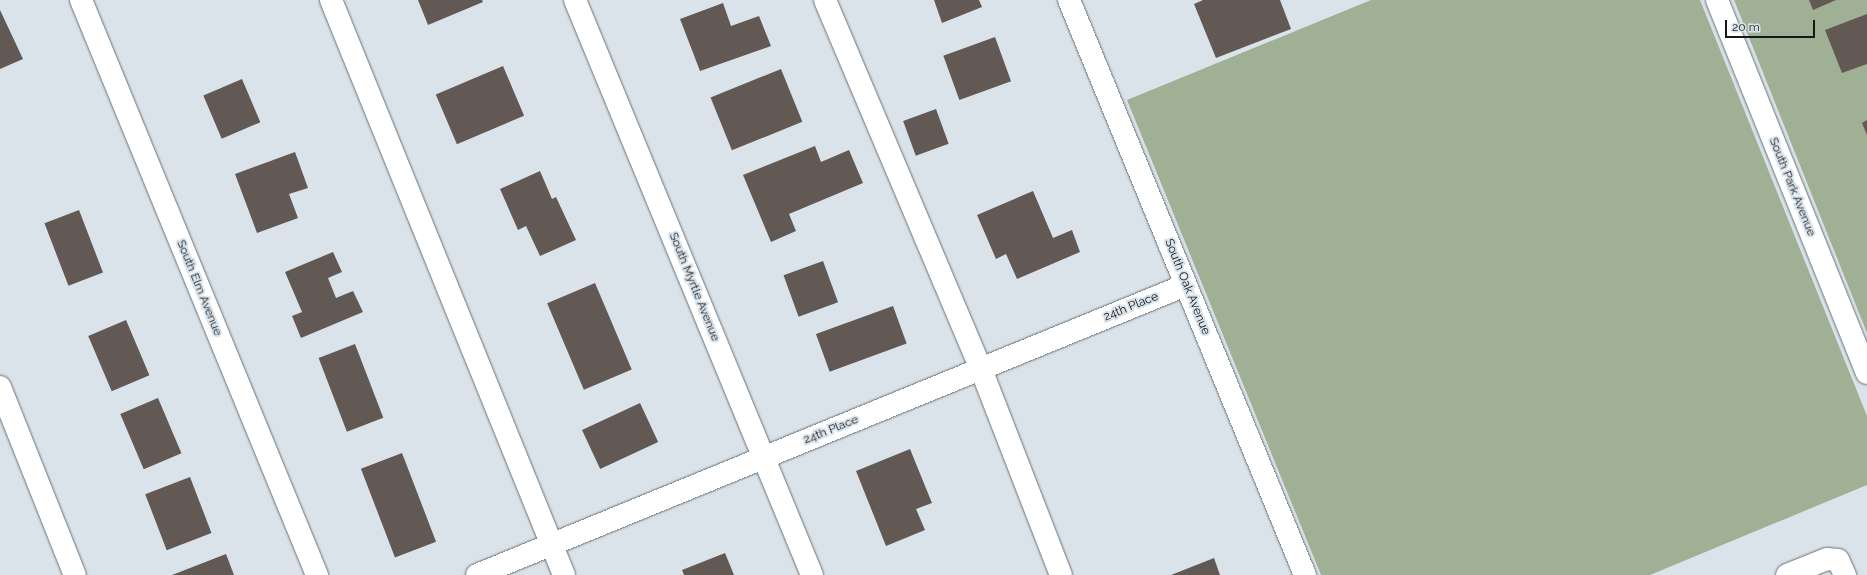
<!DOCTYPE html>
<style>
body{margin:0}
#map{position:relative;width:1867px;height:575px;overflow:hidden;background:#dae3ea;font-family:Raleway,sans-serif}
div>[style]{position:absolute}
.forest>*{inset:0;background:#a0b094}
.building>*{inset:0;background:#625955;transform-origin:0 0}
.roads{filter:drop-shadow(0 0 1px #697177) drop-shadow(0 0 1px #697177)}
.minor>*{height:22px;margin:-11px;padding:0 11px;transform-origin:11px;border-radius:11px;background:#fff}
span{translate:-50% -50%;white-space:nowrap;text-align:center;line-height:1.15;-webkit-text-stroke:4px #dae3ea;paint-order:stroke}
.street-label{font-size:12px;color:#15181a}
.scale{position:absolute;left:1725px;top:20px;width:90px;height:18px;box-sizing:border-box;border:2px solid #15181a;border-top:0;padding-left:5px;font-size:12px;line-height:14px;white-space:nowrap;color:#15181a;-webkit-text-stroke:3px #dae3ea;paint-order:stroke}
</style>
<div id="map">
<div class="forest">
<i style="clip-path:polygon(1371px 0,1700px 0,1867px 416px,1867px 485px,1650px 575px,1321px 575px,1127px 100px)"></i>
<i style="clip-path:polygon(1734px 0,1867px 0,1867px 333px)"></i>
</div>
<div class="building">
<i style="clip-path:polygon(418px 0,482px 0,483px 2px,428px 25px)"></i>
<i style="clip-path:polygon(934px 0,979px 0,982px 7px,942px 23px)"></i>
<i style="clip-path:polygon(1203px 0,1280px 0,1291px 29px,1216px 58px,1194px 4px)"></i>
<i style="clip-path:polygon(1809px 0,1836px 0,1813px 10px)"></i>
<i style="clip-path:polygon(723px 3px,731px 26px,759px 16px,771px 46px,700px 71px,680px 19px)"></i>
<i style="clip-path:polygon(0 10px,23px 59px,0 69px)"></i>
<i style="clip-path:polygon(1867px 14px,1867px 64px,1842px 73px,1825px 30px)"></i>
<i style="left:995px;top:37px;width:47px;height:55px;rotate:70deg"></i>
<i style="left:503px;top:66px;width:54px;height:73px;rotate:67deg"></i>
<i style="left:781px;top:69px;width:57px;height:76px;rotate:68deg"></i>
<i style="left:242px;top:79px;width:47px;height:42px;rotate:67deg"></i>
<i style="left:936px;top:109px;width:37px;height:35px;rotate:70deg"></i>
<i style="clip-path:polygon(1867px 120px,1867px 135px,1862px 123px)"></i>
<i style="clip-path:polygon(815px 146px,821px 162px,849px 150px,863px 183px,789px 214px,796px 231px,771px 242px,743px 175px)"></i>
<i style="clip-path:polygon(295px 152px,308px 188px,289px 194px,298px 218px,257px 233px,235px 174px)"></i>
<i style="clip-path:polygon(540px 171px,552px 199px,556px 197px,576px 240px,540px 256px,526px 226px,518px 230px,500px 189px)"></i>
<i style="clip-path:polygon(1033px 191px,1053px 238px,1072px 230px,1080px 252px,1017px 279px,1006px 254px,996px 259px,977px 215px)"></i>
<i style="left:79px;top:210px;width:67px;height:37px;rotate:69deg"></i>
<i style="clip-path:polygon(333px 252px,342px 272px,328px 278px,336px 298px,353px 291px,363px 312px,301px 338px,292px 316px,302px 312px,285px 272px)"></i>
<i style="left:823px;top:261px;width:44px;height:42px;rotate:70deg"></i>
<i style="left:595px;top:283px;width:94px;height:52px;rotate:67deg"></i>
<i style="left:893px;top:306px;width:40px;height:82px;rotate:70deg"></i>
<i style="left:126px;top:320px;width:60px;height:41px;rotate:67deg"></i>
<i style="left:355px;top:344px;width:79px;height:39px;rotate:69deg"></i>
<i style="left:158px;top:398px;width:60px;height:41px;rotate:67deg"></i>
<i style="left:640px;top:403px;width:43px;height:64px;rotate:65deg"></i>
<i style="clip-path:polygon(910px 449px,932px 503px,916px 509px,925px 530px,886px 546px,856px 471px)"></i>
<i style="left:402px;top:453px;width:95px;height:44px;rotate:69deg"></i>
<i style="left:190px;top:477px;width:60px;height:48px;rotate:69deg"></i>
<i style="clip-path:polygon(725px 553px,734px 575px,684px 575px,682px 570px)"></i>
<i style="clip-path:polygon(226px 554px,234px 575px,172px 575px)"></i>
<i style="clip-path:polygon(1214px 558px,1220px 575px,1171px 575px)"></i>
</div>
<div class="roads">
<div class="minor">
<i style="left:81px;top:0;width:622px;rotate:67.69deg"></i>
<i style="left:331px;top:0;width:620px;rotate:67.94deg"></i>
<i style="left:575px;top:0;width:622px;rotate:67.6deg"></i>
<i style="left:825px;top:0;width:401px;rotate:67.1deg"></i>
<i style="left:981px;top:369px;width:221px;rotate:68.8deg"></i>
<i style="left:1069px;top:0;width:622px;rotate:67.69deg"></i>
<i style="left:1717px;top:0;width:402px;rotate:68.1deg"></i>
<i style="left:0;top:387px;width:202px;rotate:68.3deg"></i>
<i style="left:477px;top:575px;width:766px;rotate:-22.25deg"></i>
<i style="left:1787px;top:575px;width:43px;rotate:-21.8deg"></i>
<i style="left:1827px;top:559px;width:11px;rotate:5deg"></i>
<i style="left:1838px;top:560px;width:17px;rotate:65deg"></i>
</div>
</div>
<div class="street-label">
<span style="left:1792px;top:187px;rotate:68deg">South Park Avenue</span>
<span style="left:694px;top:287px;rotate:68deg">South Myrtle Avenue</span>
<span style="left:1187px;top:287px;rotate:68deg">South Oak Avenue</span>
<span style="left:199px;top:288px;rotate:68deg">South Elm Avenue</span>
<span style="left:1131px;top:307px;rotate:-22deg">24th Place</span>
<span style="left:831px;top:430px;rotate:-22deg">24th Place</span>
</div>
<div class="scale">20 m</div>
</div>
